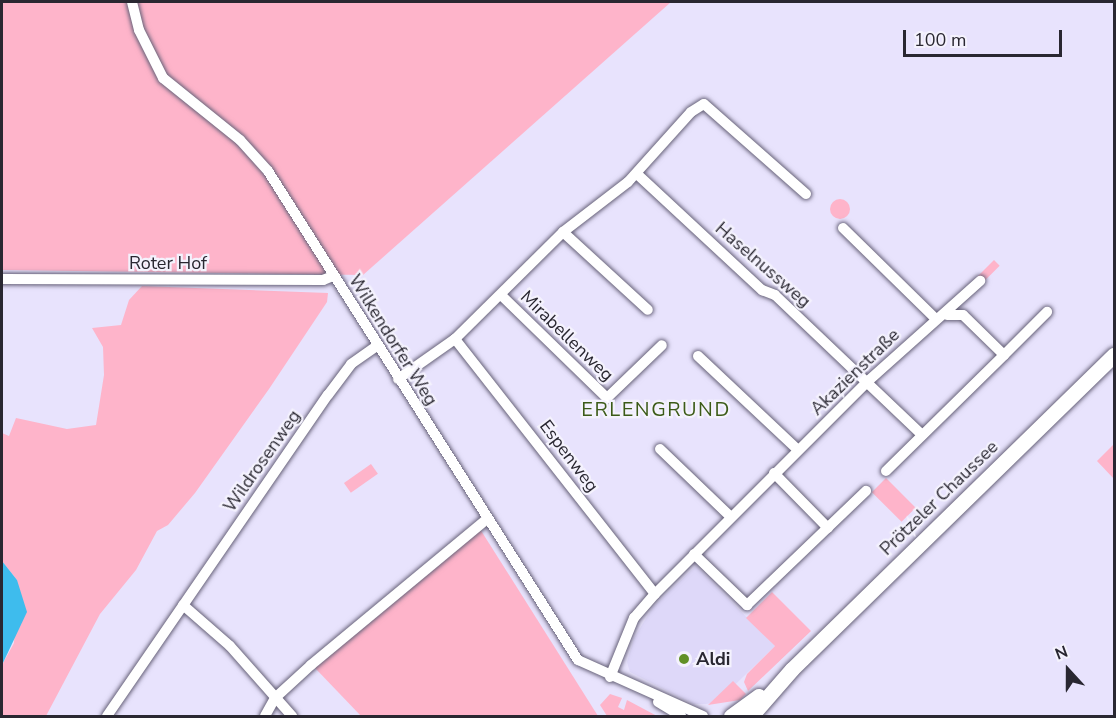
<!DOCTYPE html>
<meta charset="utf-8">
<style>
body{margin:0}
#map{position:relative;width:1116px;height:718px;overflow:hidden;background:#e8e3fd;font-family:"Nunito Sans",sans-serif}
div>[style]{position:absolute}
.built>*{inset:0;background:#ded8f9}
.green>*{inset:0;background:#feb4ca;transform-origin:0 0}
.round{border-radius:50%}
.water>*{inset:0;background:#3ebced}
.roads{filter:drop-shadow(0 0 2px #676279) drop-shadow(0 0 2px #676279)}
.street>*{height:10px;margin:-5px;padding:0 5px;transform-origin:5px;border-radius:5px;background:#fff}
.secondary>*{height:15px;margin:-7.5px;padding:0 7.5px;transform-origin:7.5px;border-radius:7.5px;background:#fff}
.dots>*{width:16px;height:16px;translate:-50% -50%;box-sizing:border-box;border:3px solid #f4f2fd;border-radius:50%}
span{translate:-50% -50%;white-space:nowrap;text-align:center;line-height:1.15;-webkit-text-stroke:4.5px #f4f2fd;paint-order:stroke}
.street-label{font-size:18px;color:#292731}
.poi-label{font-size:18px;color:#292731;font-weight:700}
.left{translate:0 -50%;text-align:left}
.neighbourhood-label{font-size:20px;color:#3c5b18;letter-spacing:1.5px}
.frame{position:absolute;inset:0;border:3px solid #292731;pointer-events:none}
.north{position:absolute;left:1038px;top:640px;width:60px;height:60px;-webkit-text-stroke:4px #f4f2fd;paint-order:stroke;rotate:339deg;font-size:16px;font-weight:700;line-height:24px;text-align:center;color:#292731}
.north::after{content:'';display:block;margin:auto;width:21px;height:27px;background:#292731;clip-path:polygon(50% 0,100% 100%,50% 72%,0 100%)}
.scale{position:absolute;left:903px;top:30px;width:159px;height:27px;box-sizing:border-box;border:3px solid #292731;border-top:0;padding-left:8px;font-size:18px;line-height:21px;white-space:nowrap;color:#292731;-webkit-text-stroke:4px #f4f2fd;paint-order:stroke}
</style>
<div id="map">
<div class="built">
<i style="clip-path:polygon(696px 566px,775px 646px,716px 703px,705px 704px,693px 704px,630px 672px,627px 662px,634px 638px,653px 607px)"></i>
</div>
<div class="green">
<i style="clip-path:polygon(2px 2px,671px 2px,363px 275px,2px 270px)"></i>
<i class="round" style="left:830px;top:199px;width:20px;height:20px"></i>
<i style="left:994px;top:260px;width:8px;height:54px;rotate:45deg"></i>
<i style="clip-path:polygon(142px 286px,328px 293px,327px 302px,269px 389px,195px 493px,168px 525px,157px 531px,136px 570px,100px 614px,46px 716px,2px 716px,2px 665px,14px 643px,17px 580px,2px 561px,2px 433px,9px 436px,16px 418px,67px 429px,96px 425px,104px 375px,103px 347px,92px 328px,121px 325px,129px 300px)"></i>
<i style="clip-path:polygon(1114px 444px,1114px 479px,1097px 461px)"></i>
<i style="left:371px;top:464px;width:12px;height:33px;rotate:55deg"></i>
<i style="left:886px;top:478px;width:42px;height:20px;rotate:45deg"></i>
<i style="clip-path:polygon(480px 529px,598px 716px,361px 716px,315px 668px)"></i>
<i style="clip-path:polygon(772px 592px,811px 631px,748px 691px,744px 682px,747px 674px,775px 646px,746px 618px)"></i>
<i style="clip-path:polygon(733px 681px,746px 694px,740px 700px,708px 705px)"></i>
<i style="clip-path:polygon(610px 694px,622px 698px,618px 707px,624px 710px,627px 700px,657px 716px,607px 716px,600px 705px)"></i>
</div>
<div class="water">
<i style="clip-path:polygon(2px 561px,17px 580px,27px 612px,2px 665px)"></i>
</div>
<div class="roads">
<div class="street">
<i style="left:132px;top:2px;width:29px;rotate:76deg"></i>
<i style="left:139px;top:30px;width:54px;rotate:63.4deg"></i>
<i style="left:163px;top:78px;width:99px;rotate:38.8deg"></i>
<i style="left:240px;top:140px;width:42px;rotate:47.9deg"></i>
<i style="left:268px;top:171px;width:579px;rotate:57.63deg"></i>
<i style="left:578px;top:660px;width:137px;rotate:24.1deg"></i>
<i style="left:637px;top:174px;width:171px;rotate:42.9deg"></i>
<i style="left:762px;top:290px;width:14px;rotate:21deg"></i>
<i style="left:775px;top:295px;width:203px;rotate:43.6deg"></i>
<i style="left:843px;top:228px;width:130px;rotate:44.4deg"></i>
<i style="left:563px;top:232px;width:115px;rotate:42.5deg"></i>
<i style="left:2px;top:279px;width:321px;rotate:0.2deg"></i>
<i style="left:323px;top:280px;width:11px;rotate:-22deg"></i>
<i style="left:501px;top:295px;width:148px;rotate:44.2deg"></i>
<i style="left:607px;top:398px;width:76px;rotate:-43.9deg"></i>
<i style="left:455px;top:339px;width:324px;rotate:51.9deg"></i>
<i style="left:1004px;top:355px;width:61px;rotate:-45deg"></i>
<i style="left:698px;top:356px;width:137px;rotate:43.2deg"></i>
<i style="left:398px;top:379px;width:70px;rotate:-35.1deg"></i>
<i style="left:455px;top:339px;width:152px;rotate:-44.7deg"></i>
<i style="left:563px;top:232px;width:82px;rotate:-37.6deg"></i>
<i style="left:628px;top:182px;width:94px;rotate:-48deg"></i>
<i style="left:691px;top:112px;width:15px;rotate:-32deg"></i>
<i style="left:704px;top:104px;width:136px;rotate:41.4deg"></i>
<i style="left:660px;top:449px;width:98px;rotate:43.8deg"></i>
<i style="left:886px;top:471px;width:165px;rotate:-44.5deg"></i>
<i style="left:1004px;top:355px;width:57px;rotate:-135.7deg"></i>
<i style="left:963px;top:315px;width:16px;rotate:180deg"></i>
<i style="left:774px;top:473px;width:77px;rotate:45.5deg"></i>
<i style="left:694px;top:554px;width:74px;rotate:43.9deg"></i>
<i style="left:747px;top:605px;width:165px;rotate:-43.8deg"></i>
<i style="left:183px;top:605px;width:62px;rotate:41.1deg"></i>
<i style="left:230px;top:646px;width:94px;rotate:48.5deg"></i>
<i style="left:610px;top:677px;width:64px;rotate:-67.9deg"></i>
<i style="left:634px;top:618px;width:32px;rotate:-49deg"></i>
<i style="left:655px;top:594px;width:300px;rotate:-45deg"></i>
<i style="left:867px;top:382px;width:152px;rotate:-41.8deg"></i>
<i style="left:658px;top:702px;width:27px;rotate:31deg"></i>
<i style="left:107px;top:716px;width:390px;rotate:-55.5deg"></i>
<i style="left:328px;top:395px;width:39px;rotate:-53deg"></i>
<i style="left:351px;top:364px;width:32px;rotate:-35deg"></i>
<i style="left:265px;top:716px;width:21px;rotate:-61deg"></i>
<i style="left:275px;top:698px;width:49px;rotate:-42.5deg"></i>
<i style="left:311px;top:665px;width:229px;rotate:-39.7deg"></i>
</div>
<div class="secondary">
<i style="left:731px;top:716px;width:34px;rotate:-36deg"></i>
<i style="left:751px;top:716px;width:62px;rotate:-48.9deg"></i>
<i style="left:792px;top:669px;width:450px;rotate:-44.3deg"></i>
</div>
</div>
<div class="dots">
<i style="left:684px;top:659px;background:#619026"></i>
</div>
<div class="street-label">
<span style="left:168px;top:263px">Roter Hof</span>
<span style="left:763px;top:265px;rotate:41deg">Haselnussweg</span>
<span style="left:567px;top:336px;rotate:44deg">Mirabellenweg</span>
<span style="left:393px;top:340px;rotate:58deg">Wilkendorfer Weg</span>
<span style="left:855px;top:372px;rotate:-44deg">Akazienstraße</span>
<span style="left:569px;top:456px;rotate:53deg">Espenweg</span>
<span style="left:262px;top:461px;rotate:-55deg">Wildrosenweg</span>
<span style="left:939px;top:498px;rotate:-44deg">Prötzeler Chaussee</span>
</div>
<div class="poi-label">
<span class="left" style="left:696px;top:659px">Aldi</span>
</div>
<div class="neighbourhood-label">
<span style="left:656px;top:409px">ERLENGRUND</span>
</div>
<div class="frame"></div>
<div class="north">N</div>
<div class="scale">100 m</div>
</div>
